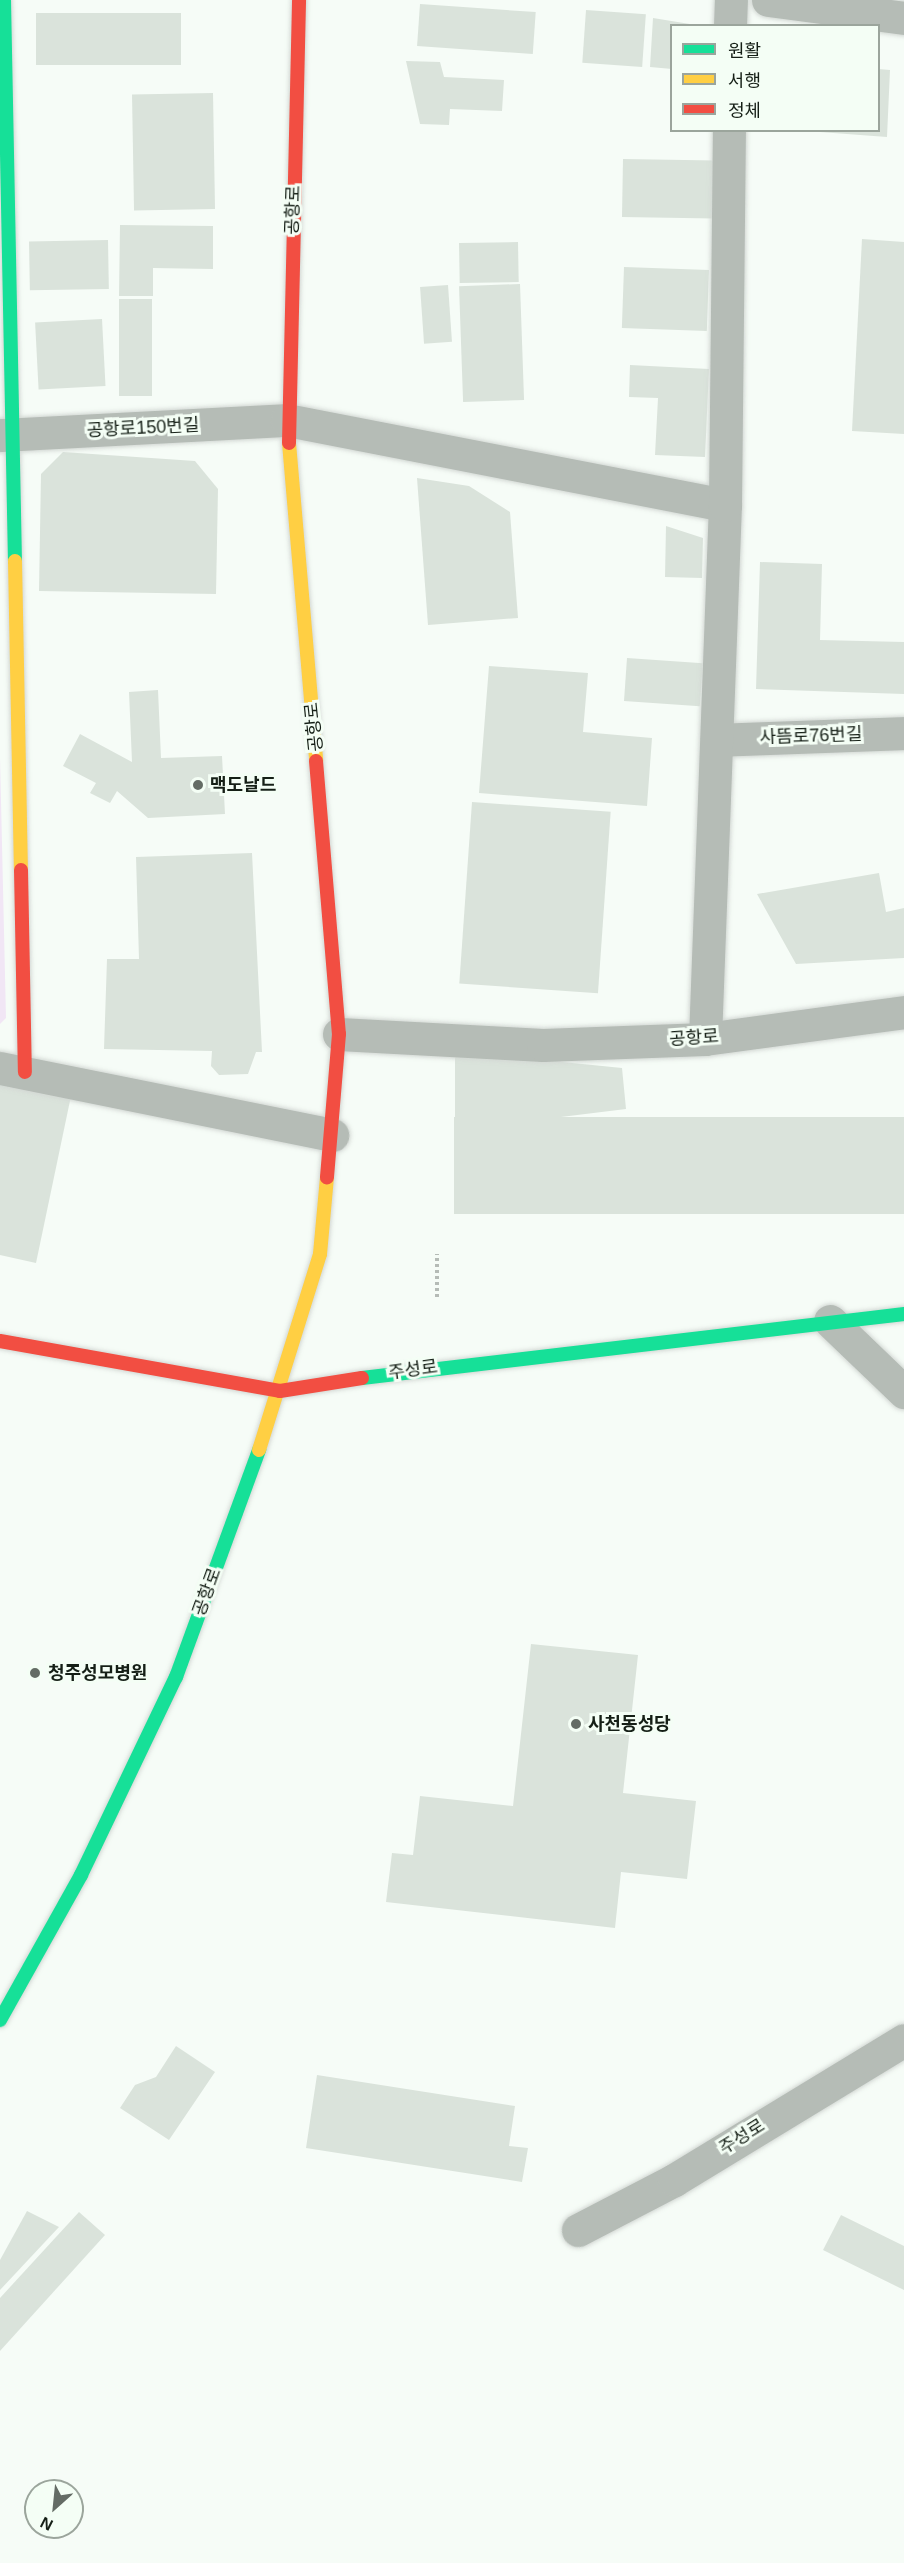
<!DOCTYPE html>
<meta charset="utf-8">
<style>
body{margin:0}
#map{position:relative;width:904px;height:2563px;overflow:hidden;background:#f6fcf7;font-family:Arial,"Noto Sans KR",sans-serif}
div>[style]{position:absolute}
.green>*{inset:0;background:#f1e6f5}
.building>*{inset:0;background:#dae3db;transform-origin:0 0}
.path>*{height:4px;margin-top:-2px;transform-origin:0;background:repeating-linear-gradient(90deg,#b5bbb6 0 3px,transparent 0 6px)}
.roads{filter:drop-shadow(0 0 2px #d3d8d4) drop-shadow(0 0 2px #d3d8d4)}
.street>*{height:33px;margin:-16.5px;padding:0 16.5px;transform-origin:16.5px;border-radius:16.5px;background:#b5bcb6}
.fast>*{height:14px;margin:-7px;padding:0 7px;transform-origin:7px;border-radius:7px;background:#16e098}
.slow>*{height:14px;margin:-7px;padding:0 7px;transform-origin:7px;border-radius:7px;background:#ffcf43}
.jam>*{height:14px;margin:-7px;padding:0 7px;transform-origin:7px;border-radius:7px;background:#f24e42}
.dots>*{width:16px;height:16px;translate:-50% -50%;box-sizing:border-box;border:3px solid #f4fef5;border-radius:50%}
span{translate:-50% -50%;white-space:nowrap;text-align:center;line-height:1.15;-webkit-text-stroke:6px #f4fef5;paint-order:stroke}
.street-label{font-size:18px;color:#151f16}
.poi-label{font-size:18px;color:#151f16;font-weight:700}
.left{translate:0 -50%;text-align:left}
.legend{position:absolute;left:670px;top:24px;width:210px;height:108px;box-sizing:border-box;background:#f4fef5;border:2px solid #9ba59c;margin:0;padding:8px 10px;list-style:none;font-size:18px;color:#151f16}
.legend li{display:flex;align-items:center;gap:12px;height:30px}
.legend b{width:30px;border:2px solid #9ba59c}
.north{position:absolute;left:24px;top:2479px;width:60px;height:60px;box-sizing:border-box;background:#f4fef5;border:2px solid #9ba59c;border-radius:50%;rotate:207deg;font-size:16px;font-weight:700;line-height:24px;text-align:center;color:#151f16}
.north::after{content:'';display:block;margin:auto;width:21px;height:27px;background:#646c65;clip-path:polygon(50% 0,100% 100%,50% 72%,0 100%)}
</style>
<div id="map">
<div class="green">
<i style="clip-path:polygon(0 757px,6px 1018px,0 1024px)"></i>
</div>
<div class="building">
<i style="left:420px;top:4px;width:116px;height:42px;rotate:4deg"></i>
<i style="left:586px;top:10px;width:60px;height:53px;rotate:4deg"></i>
<i style="left:36px;top:13px;width:145px;height:52px"></i>
<i style="clip-path:polygon(653px 18px,702px 26px,672px 26px,672px 69px,650px 67px)"></i>
<i style="clip-path:polygon(406px 61px,440px 62px,444px 77px,504px 80px,502px 111px,450px 109px,449px 125px,420px 124px)"></i>
<i style="clip-path:polygon(878px 69px,890px 70px,887px 137px,820px 132px,878px 130px)"></i>
<i style="left:213px;top:93px;width:116px;height:81px;rotate:89deg"></i>
<i style="left:623px;top:159px;width:92px;height:58px;rotate:1deg"></i>
<i style="clip-path:polygon(120px 225px,213px 226px,213px 269px,153px 268px,153px 296px,119px 296px)"></i>
<i style="clip-path:polygon(862px 239px,904px 242px,904px 434px,852px 431px)"></i>
<i style="left:108px;top:240px;width:49px;height:79px;rotate:89deg"></i>
<i style="left:518px;top:242px;width:40px;height:59px;rotate:89deg"></i>
<i style="left:624px;top:267px;width:85px;height:61px;rotate:2deg"></i>
<i style="left:520px;top:284px;width:116px;height:61px;rotate:88deg"></i>
<i style="left:448px;top:285px;width:57px;height:28px;rotate:86deg"></i>
<i style="left:119px;top:299px;width:33px;height:97px"></i>
<i style="left:102px;top:319px;width:67px;height:67px;rotate:87deg"></i>
<i style="clip-path:polygon(630px 365px,709px 369px,705px 457px,655px 455px,658px 398px,629px 397px)"></i>
<i style="clip-path:polygon(63px 452px,195px 461px,218px 489px,216px 594px,39px 591px,41px 474px)"></i>
<i style="clip-path:polygon(417px 478px,469px 486px,510px 512px,518px 618px,428px 625px)"></i>
<i style="clip-path:polygon(666px 526px,703px 538px,702px 578px,665px 577px)"></i>
<i style="clip-path:polygon(760px 562px,822px 564px,820px 640px,904px 642px,904px 694px,756px 689px)"></i>
<i style="left:627px;top:658px;width:76px;height:43px;rotate:4deg"></i>
<i style="clip-path:polygon(489px 666px,588px 673px,583px 732px,652px 738px,647px 806px,479px 793px)"></i>
<i style="clip-path:polygon(158px 690px,161px 758px,222px 756px,225px 814px,148px 818px,117px 791px,110px 803px,90px 793px,96px 783px,63px 766px,80px 734px,132px 762px,129px 692px)"></i>
<i style="left:472px;top:802px;width:139px;height:182px;rotate:4deg"></i>
<i style="clip-path:polygon(252px 853px,262px 1052px,256px 1052px,248px 1074px,219px 1075px,211px 1066px,212px 1051px,104px 1049px,107px 959px,139px 959px,136px 857px)"></i>
<i style="clip-path:polygon(879px 873px,886px 912px,904px 908px,904px 958px,796px 964px,757px 894px)"></i>
<i style="clip-path:polygon(455px 1051px,622px 1068px,626px 1109px,455px 1130px)"></i>
<i style="clip-path:polygon(0 1081px,71px 1096px,36px 1263px,0 1255px)"></i>
<i style="left:904px;top:1117px;width:97px;height:450px;rotate:90deg"></i>
<i style="clip-path:polygon(531px 1644px,638px 1655px,623px 1793px,696px 1801px,687px 1879px,621px 1872px,615px 1928px,386px 1902px,392px 1853px,413px 1855px,420px 1796px,513px 1806px)"></i>
<i style="clip-path:polygon(176px 2046px,215px 2072px,169px 2140px,120px 2108px,135px 2085px,156px 2077px)"></i>
<i style="clip-path:polygon(317px 2075px,515px 2106px,509px 2146px,528px 2148px,522px 2182px,306px 2148px)"></i>
<i style="clip-path:polygon(27px 2211px,59px 2227px,0 2290px,0 2260px)"></i>
<i style="clip-path:polygon(79px 2212px,105px 2235px,0 2351px,0 2298px)"></i>
<i style="clip-path:polygon(841px 2215px,904px 2246px,904px 2290px,823px 2250px)"></i>
</div>
<div class="path">
<i style="left:437px;top:1297px;width:43px;rotate:-90deg"></i>
</div>
<div class="roads">
<div class="street">
<i style="left:768px;top:0;width:137px;rotate:7.5deg"></i>
<i style="left:730px;top:26px;width:26px;rotate:-88deg"></i>
<i style="left:0;top:435px;width:287px;rotate:-3deg"></i>
<i style="left:287px;top:420px;width:446px;rotate:11deg"></i>
<i style="left:717px;top:740px;width:187px;rotate:-2.1deg"></i>
<i style="left:339px;top:1034px;width:204px;rotate:3.1deg"></i>
<i style="left:543px;top:1045px;width:162px;rotate:-2.1deg"></i>
<i style="left:705px;top:1039px;width:201px;rotate:-7.7deg"></i>
<i style="left:705px;top:1039px;width:534px;rotate:-87.86deg"></i>
<i style="left:725px;top:505px;width:375px;rotate:-89.4deg"></i>
<i style="left:0;top:1068px;width:339px;rotate:11.4deg"></i>
<i style="left:830px;top:1321px;width:103px;rotate:43.8deg"></i>
<i style="left:578px;top:2230px;width:108px;rotate:-27.5deg"></i>
<i style="left:674px;top:2180px;width:269px;rotate:-31.3deg"></i>
</div>
<div class="fast">
<i style="left:4px;top:0;width:561px;rotate:88.88deg"></i>
<i style="left:362px;top:1378px;width:546px;rotate:-6.73deg"></i>
<i style="left:0;top:2020px;width:166px;rotate:-60.8deg"></i>
<i style="left:81px;top:1875px;width:220px;rotate:-64.4deg"></i>
<i style="left:176px;top:1677px;width:242px;rotate:-69.9deg"></i>
</div>
<div class="slow">
<i style="left:289px;top:443px;width:319px;rotate:85.1deg"></i>
<i style="left:15px;top:561px;width:309px;rotate:88.9deg"></i>
<i style="left:259px;top:1450px;width:205px;rotate:-72.7deg"></i>
<i style="left:320px;top:1254px;width:77px;rotate:-84.8deg"></i>
</div>
<div class="jam">
<i style="left:289px;top:443px;width:443px;rotate:-88.7deg"></i>
<i style="left:316px;top:761px;width:274px;rotate:85.2deg"></i>
<i style="left:339px;top:1034px;width:144px;rotate:94.8deg"></i>
<i style="left:21px;top:870px;width:202px;rotate:88.9deg"></i>
<i style="left:0;top:1341px;width:284px;rotate:10.1deg"></i>
<i style="left:280px;top:1391px;width:83px;rotate:-9deg"></i>
</div>
</div>
<div class="dots">
<i style="left:198px;top:785px;background:#646c65"></i>
<i style="left:35px;top:1673px;background:#646c65"></i>
<i style="left:576px;top:1724px;background:#646c65"></i>
</div>
<div class="street-label">
<span style="left:293px;top:210px;rotate:-88deg">공항로</span>
<span style="left:143px;top:428px;rotate:-3deg">공항로150번길</span>
<span style="left:314px;top:727px;rotate:-96deg">공항로</span>
<span style="left:811px;top:736px;rotate:-2deg">사뜸로76번길</span>
<span style="left:694px;top:1038px;rotate:-4deg">공항로</span>
<span style="left:413px;top:1370px;rotate:-8deg">주성로</span>
<span style="left:207px;top:1592px;rotate:-70deg">공항로</span>
<span style="left:742px;top:2137px;rotate:-32deg">주성로</span>
</div>
<div class="poi-label">
<span class="left" style="left:210px;top:785px">맥도날드</span>
<span class="left" style="left:48px;top:1673px">청주성모병원</span>
<span class="left" style="left:588px;top:1724px">사천동성당</span>
</div>
<ul class="legend">
<li><b style="height:8px;background:#16e098"></b>원활</li>
<li><b style="height:8px;background:#ffcf43"></b>서행</li>
<li><b style="height:8px;background:#f24e42"></b>정체</li>
</ul>
<div class="north">N</div>
</div>
